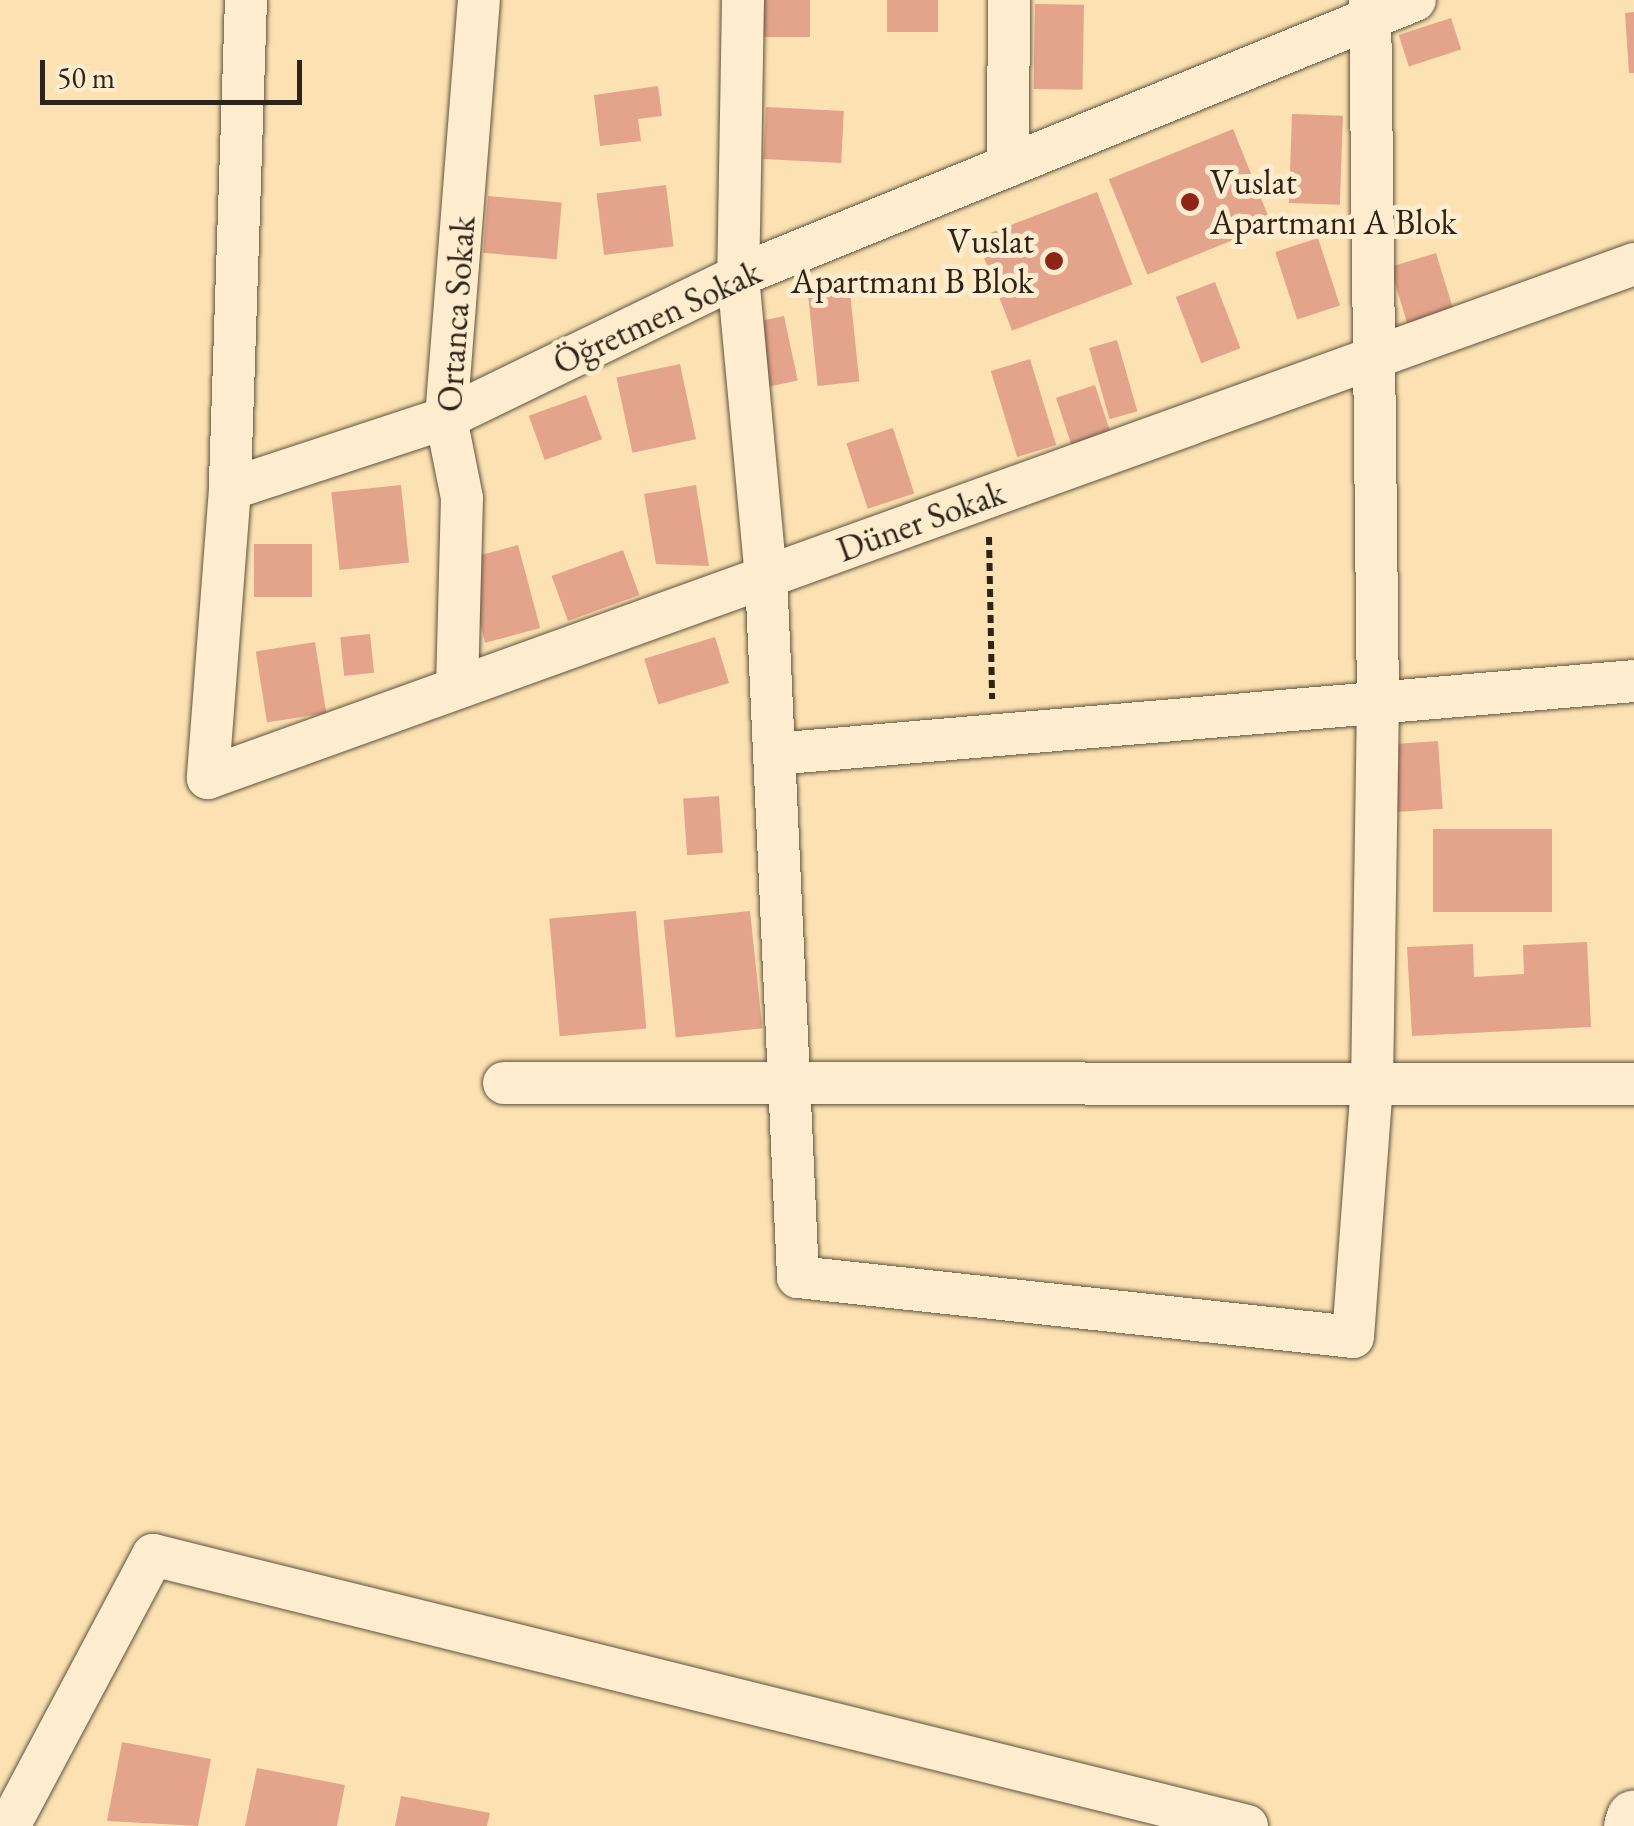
<!DOCTYPE html>
<meta charset="utf-8">
<style>
body{margin:0}
#map{position:relative;width:1634px;height:1826px;overflow:hidden;background:#fce2b2;font-family:"EB Garamond",serif}
div>[style]{position:absolute}
.building>*{inset:0;background:#e4a48c;transform-origin:0 0}
.path>*{height:6px;margin-top:-3px;transform-origin:0;background:repeating-linear-gradient(90deg,#2c2319 0 8px,transparent 0 13px)}
.roads{filter:drop-shadow(0 0 2px #60533f) drop-shadow(0 0 2px #60533f)}
.street>*{height:42px;margin:-21px;padding:0 21px;transform-origin:21px;border-radius:21px;background:#fdeccd}
.secondary>*{height:55px;margin:-27.5px;padding:0 27.5px;transform-origin:27.5px;border-radius:27.5px;background:#fdeccd}
.dots>*{width:28px;height:28px;translate:-50% -50%;box-sizing:border-box;border:5px solid #fdeccd;border-radius:50%}
span{translate:-50% -50%;white-space:nowrap;text-align:center;line-height:1.15;-webkit-text-stroke:10px #fdeccd;paint-order:stroke}
.poi-label{font-size:35px;color:#2c2319}
.left{translate:0 -50%;text-align:left}
.right{translate:-100% -50%;text-align:right}
.street-label{font-size:35px;color:#2c2319}
.scale{position:absolute;left:40px;top:60px;width:262px;height:45px;box-sizing:border-box;border:5px solid #2c2319;border-top:0;padding-left:12px;font-size:30px;line-height:35px;white-space:nowrap;color:#2c2319;-webkit-text-stroke:8px #fdeccd;paint-order:stroke}
</style>
<div id="map">
<div class="building">
<i style="left:757px;top:0;width:53px;height:37px"></i>
<i style="left:887px;top:0;width:51px;height:32px"></i>
<i style="left:1035px;top:4px;width:49px;height:85px;rotate:1deg"></i>
<i style="clip-path:polygon(1634px 12px,1634px 73px,1629px 73px,1625px 13px)"></i>
<i style="left:1451px;top:18px;width:33px;height:55px;rotate:72deg"></i>
<i style="clip-path:polygon(658px 86px,662px 116px,638px 119px,641px 141px,600px 146px,594px 95px)"></i>
<i style="left:766px;top:107px;width:78px;height:52px;rotate:3deg"></i>
<i style="left:1292px;top:114px;width:51px;height:89px;rotate:2deg"></i>
<i style="left:1233px;top:129px;width:103px;height:134px;rotate:68deg"></i>
<i style="left:666px;top:185px;width:62px;height:70px;rotate:83deg"></i>
<i style="left:1097px;top:192px;width:99px;height:129px;rotate:69deg"></i>
<i style="left:488px;top:196px;width:74px;height:57px;rotate:5deg"></i>
<i style="left:1318px;top:238px;width:71px;height:45px;rotate:72deg"></i>
<i style="left:1436px;top:253px;width:66px;height:48px;rotate:73deg"></i>
<i style="left:1215px;top:282px;width:71px;height:42px;rotate:69deg"></i>
<i style="left:850px;top:292px;width:90px;height:42px;rotate:84deg"></i>
<i style="left:784px;top:316px;width:66px;height:37px;rotate:78deg"></i>
<i style="left:1117px;top:340px;width:74px;height:29px;rotate:74deg"></i>
<i style="left:1030px;top:359px;width:90px;height:41px;rotate:73deg"></i>
<i style="left:680px;top:364px;width:77px;height:65px;rotate:78deg"></i>
<i style="left:1095px;top:385px;width:60px;height:41px;rotate:72deg"></i>
<i style="left:586px;top:395px;width:47px;height:61px;rotate:70deg"></i>
<i style="left:893px;top:428px;width:69px;height:49px;rotate:72deg"></i>
<i style="left:401px;top:485px;width:78px;height:70px;rotate:84deg"></i>
<i style="clip-path:polygon(696px 485px,709px 566px,656px 564px,644px 494px)"></i>
<i style="left:254px;top:544px;width:58px;height:53px"></i>
<i style="left:518px;top:545px;width:86px;height:57px;rotate:75deg"></i>
<i style="left:623px;top:550px;width:48px;height:76px;rotate:70deg"></i>
<i style="left:370px;top:634px;width:39px;height:30px;rotate:84deg"></i>
<i style="left:715px;top:637px;width:48px;height:74px;rotate:73deg"></i>
<i style="left:315px;top:642px;width:72px;height:60px;rotate:81deg"></i>
<i style="left:1438px;top:741px;width:68px;height:53px;rotate:86deg"></i>
<i style="left:719px;top:796px;width:57px;height:36px;rotate:86deg"></i>
<i style="left:1552px;top:829px;width:83px;height:119px;rotate:90deg"></i>
<i style="left:636px;top:911px;width:118px;height:87px;rotate:85deg"></i>
<i style="left:750px;top:911px;width:118px;height:87px;rotate:84deg"></i>
<i style="clip-path:polygon(1587px 942px,1591px 1027px,1412px 1036px,1407px 947px,1473px 944px,1474px 977px,1524px 974px,1523px 945px)"></i>
<i style="clip-path:polygon(122px 1742px,211px 1759px,198px 1826px,107px 1821px)"></i>
<i style="clip-path:polygon(257px 1768px,345px 1785px,337px 1826px,245px 1826px)"></i>
<i style="clip-path:polygon(401px 1796px,490px 1813px,487px 1826px,395px 1826px)"></i>
</div>
<div class="path">
<i style="left:989px;top:537px;width:162px;rotate:88.9deg"></i>
</div>
<div class="roads">
<div class="street">
<i style="left:246px;top:0;width:489px;rotate:91.9deg"></i>
<i style="left:230px;top:489px;width:290px;rotate:94.4deg"></i>
<i style="left:208px;top:778px;width:1516px;rotate:-19.82deg"></i>
<i style="left:743px;top:0;width:276px;rotate:91deg"></i>
<i style="left:738px;top:276px;width:302px;rotate:84.7deg"></i>
<i style="left:766px;top:577px;width:701px;rotate:87.38deg"></i>
<i style="left:798px;top:1277px;width:558px;rotate:6.17deg"></i>
<i style="left:1353px;top:1337px;width:254px;rotate:-85.7deg"></i>
<i style="left:1372px;top:1084px;width:381px;rotate:-89.1deg"></i>
<i style="left:1378px;top:703px;width:703px;rotate:-90.65deg"></i>
<i style="left:1008px;top:166px;width:166px;rotate:-89.7deg"></i>
<i style="left:230px;top:489px;width:227px;rotate:-18.2deg"></i>
<i style="left:446px;top:418px;width:325px;rotate:-25.9deg"></i>
<i style="left:738px;top:276px;width:731px;rotate:-22.18deg"></i>
<i style="left:457px;top:688px;width:190px;rotate:-88.5deg"></i>
<i style="left:462px;top:498px;width:82px;rotate:-101.3deg"></i>
<i style="left:446px;top:418px;width:419px;rotate:-85.5deg"></i>
<i style="left:774px;top:754px;width:863px;rotate:-4.85deg"></i>
<i style="left:504px;top:1083px;width:1130px;rotate:0.05deg"></i>
<i style="left:9px;top:1826px;width:307px;rotate:-62deg"></i>
<i style="left:153px;top:1555px;width:1127px;rotate:13.91deg"></i>
</div>
<div class="secondary">
<i style="left:1631px;top:1826px;width:9px;rotate:-72deg"></i>
</div>
</div>
<div class="dots">
<i style="left:1190px;top:202px;background:#8f2418"></i>
<i style="left:1054px;top:261px;background:#8f2418"></i>
</div>
<div class="poi-label">
<span class="left" style="left:1210px;top:202px">Vuslat<br>Apartmanı A Blok</span>
<span class="right" style="left:1034px;top:261px">Vuslat<br>Apartmanı B Blok</span>
</div>
<div class="street-label">
<span style="left:456px;top:314px;rotate:-86deg">Ortanca Sokak</span>
<span style="left:657px;top:317px;rotate:-25deg">Öğretmen Sokak</span>
<span style="left:921px;top:521px;rotate:-20deg">Düner Sokak</span>
</div>
<div class="scale">50 m</div>
</div>
